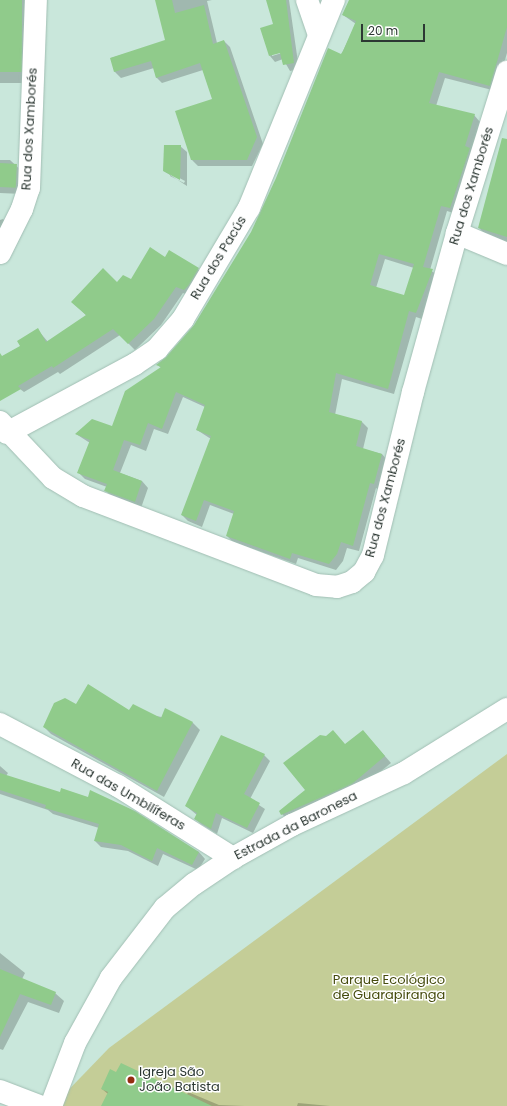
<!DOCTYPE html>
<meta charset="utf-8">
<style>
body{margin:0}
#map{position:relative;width:507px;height:1106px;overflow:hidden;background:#c9e7db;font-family:Poppins,sans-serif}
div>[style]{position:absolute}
.green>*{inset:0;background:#c4cd97}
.shadow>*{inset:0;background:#0003;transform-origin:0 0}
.building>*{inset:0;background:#90cb8b;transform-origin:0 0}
.roads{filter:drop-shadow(0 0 1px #a1beb3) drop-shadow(0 0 1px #a1beb3)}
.minor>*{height:22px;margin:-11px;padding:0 11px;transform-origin:11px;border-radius:11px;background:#fff}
.tertiary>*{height:22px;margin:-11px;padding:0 11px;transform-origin:11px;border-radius:11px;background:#fff}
.secondary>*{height:22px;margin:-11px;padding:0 11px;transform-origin:11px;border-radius:11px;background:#fff}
.dots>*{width:11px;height:11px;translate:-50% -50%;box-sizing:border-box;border:2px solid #fff;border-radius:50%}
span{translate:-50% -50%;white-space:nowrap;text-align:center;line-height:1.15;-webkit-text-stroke:3px #fff;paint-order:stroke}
.street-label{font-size:13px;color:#2c3833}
.park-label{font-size:13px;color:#454b0d}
.poi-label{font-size:13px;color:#2c3833}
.left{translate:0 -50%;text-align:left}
.scale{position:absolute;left:361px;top:24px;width:64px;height:18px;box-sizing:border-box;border:2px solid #2c3833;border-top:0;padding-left:5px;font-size:12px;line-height:14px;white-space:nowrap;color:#2c3833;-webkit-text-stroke:3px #fff;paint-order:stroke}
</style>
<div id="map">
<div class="green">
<i style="clip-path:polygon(507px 754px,507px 1106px,53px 1106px,109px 1048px)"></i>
</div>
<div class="shadow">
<i style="left:0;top:0;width:28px;height:83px"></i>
<i style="clip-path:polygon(156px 0,212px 0,207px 1px,217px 43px,224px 41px,230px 47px,263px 144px,252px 166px,198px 166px,192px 160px,214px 99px,203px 70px,162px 83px,156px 77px,154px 68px,121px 78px,115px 72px,111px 58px,167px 41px)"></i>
<i style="clip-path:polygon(evenodd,267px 0,289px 0,299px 69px,290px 71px,283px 59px,275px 62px,270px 56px,274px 25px,267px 0,285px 52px,272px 56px,272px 54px,285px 52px)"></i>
<i style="clip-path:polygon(evenodd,350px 0,507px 0,507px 53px,496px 91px,445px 78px,436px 106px,474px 115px,480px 122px,457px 214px,447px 211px,430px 270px,439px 276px,422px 319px,416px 317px,394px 394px,342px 379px,335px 415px,362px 422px,368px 428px,363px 449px,382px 454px,388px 461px,380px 490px,376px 488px,359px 551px,347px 548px,343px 561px,336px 570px,298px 558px,296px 564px,233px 542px,227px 536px,234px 514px,210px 505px,202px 527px,188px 521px,182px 515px,211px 439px,197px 430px,205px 407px,183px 397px,168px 434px,154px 429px,146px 451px,131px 445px,120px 473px,142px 481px,148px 488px,141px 508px,112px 497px,106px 491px,107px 487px,85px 479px,79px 473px,90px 443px,76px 434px,113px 428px,161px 368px,158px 365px,167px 358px,194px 326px,252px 233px,341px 55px,356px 24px,343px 15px,350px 0,385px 259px,414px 268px,405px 296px,376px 288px,385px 259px)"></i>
<i style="clip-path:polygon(evenodd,180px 146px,187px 152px,187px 186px,164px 171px,180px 146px,170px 173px,185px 181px,184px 183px,170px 176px,170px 173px)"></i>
<i style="clip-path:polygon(507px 149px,507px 243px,485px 234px,479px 228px)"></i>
<i style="clip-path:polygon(0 160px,10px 160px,23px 172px,22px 194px,0 193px)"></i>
<i style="clip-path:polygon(3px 219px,9px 225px,0 241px,0 220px)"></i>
<i style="clip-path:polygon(166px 258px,198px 269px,204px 276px,190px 296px,183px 293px,161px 325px,135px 350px,120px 335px,60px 374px,58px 372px,24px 392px,0 374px,0 358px,21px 346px,38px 330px,48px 342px,87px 316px,72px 302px,117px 283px,131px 280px)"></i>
<i style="clip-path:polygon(77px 706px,130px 711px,193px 723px,200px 730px,164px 797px,51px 734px,44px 727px)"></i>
<i style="clip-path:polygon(363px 731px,391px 763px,358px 790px,288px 820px,282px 814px,307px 790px,326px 737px,345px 745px)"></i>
<i style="clip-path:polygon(264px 755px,270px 761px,250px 799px,265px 809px,253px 833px,222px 818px,217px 834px,201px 824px,195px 819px,197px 815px,186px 806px)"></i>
<i style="clip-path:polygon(0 766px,8px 773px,6px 776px,199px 852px,205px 859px,198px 870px,163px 854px,158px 866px,128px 851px,101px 847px,95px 841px,99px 828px,53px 814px,48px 810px,0 794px)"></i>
<i style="clip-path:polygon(0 953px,25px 973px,22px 979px,55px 993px,64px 1001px,59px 1013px,28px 1002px,3px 1050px,0 1049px)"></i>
<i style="clip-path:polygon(102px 1089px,187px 1095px,188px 1092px,219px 1105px,245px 1106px,102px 1106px,108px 1094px)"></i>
<i style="clip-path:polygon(298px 1103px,330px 1106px,297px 1106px)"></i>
</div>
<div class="building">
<i style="left:0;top:0;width:22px;height:72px"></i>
<i style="clip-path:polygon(155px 0,172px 0,175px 13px,204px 5px,213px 44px,224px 40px,257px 137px,247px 160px,191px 160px,175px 111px,212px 99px,200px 63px,156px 78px,151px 61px,114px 72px,110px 58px,165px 40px)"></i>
<i style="clip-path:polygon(266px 0,286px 0,294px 63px,283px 65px,280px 53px,269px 56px,260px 28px,273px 24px)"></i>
<i style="clip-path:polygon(evenodd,349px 0,507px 0,507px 27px,490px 86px,439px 72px,429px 103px,475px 114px,465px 146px,470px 148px,450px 208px,441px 206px,423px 267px,433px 269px,416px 313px,409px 311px,388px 389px,336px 373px,329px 412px,362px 421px,356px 446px,382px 454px,374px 484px,370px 483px,353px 546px,341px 542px,337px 554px,329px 564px,292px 553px,290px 559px,226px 536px,234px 511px,204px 500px,196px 521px,181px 515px,211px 436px,196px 430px,205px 405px,176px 392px,162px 429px,148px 423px,140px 445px,124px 440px,113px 470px,142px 481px,135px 502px,104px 491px,107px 484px,77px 473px,90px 440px,75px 434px,92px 419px,112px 426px,125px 391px,161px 367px,156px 365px,166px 357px,194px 325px,251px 232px,276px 178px,328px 48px,341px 54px,343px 51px,356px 21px,342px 15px,349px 0,379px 254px,414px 264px,404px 295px,370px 285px,379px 254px)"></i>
<i style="clip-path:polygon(502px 138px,507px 139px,507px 237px,478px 228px)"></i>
<i style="clip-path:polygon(164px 145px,181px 145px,180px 180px,163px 171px)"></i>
<i style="left:0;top:163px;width:17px;height:24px;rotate:3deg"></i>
<i style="clip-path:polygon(150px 247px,165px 257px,169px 250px,199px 268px,189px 285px,184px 290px,176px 287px,154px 319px,128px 344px,113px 329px,53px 368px,52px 366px,18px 386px,21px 389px,0 401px,0 353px,2px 356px,20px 346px,17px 341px,38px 328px,46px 342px,86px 315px,71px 302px,103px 268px,117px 282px,123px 275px,131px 279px)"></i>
<i style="clip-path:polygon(88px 684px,129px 710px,133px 704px,161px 718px,165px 708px,193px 722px,157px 791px,43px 727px,54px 703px,65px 698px,76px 704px)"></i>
<i style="clip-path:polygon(333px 730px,345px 744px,363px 730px,385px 756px,352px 784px,281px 815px,279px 811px,305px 790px,283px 763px,320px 735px,326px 736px)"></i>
<i style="clip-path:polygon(221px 735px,265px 754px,244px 794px,260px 803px,247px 828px,216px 813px,211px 829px,194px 819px,197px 813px,185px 806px)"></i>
<i style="clip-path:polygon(0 773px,60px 792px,61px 788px,88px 797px,90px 790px,135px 811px,199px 852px,192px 865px,157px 848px,152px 861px,121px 845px,94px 841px,99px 824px,45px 808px,46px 805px,0 790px)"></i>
<i style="clip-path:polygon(0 969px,56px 992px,51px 1005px,20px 994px,0 1037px)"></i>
<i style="clip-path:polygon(121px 1063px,212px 1106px,101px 1106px,108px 1092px,101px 1089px,110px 1069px,116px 1072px)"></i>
</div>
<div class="roads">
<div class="minor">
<i style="left:307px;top:0;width:37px;rotate:71deg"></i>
<i style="left:457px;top:233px;width:54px;rotate:22.8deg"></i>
<i style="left:0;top:253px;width:49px;rotate:-63.4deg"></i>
<i style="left:22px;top:209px;width:22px;rotate:-72deg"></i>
<i style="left:29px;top:188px;width:188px;rotate:-87.9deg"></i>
<i style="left:0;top:422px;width:77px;rotate:46.6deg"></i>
<i style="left:53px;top:478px;width:35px;rotate:31deg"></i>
<i style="left:83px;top:496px;width:249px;rotate:20.9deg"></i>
<i style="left:316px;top:585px;width:21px;rotate:5deg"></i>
<i style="left:337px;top:587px;width:16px;rotate:-18deg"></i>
<i style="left:352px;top:582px;width:16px;rotate:-40deg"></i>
<i style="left:364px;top:572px;width:19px;rotate:-62deg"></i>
<i style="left:373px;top:555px;width:168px;rotate:-76.2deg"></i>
<i style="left:413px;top:392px;width:165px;rotate:-74.5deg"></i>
<i style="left:457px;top:233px;width:169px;rotate:-72.7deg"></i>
<i style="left:7px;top:433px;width:145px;rotate:-28.3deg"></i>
<i style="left:135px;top:364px;width:27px;rotate:-34deg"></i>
<i style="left:157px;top:349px;width:40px;rotate:-49deg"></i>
<i style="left:183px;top:319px;width:129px;rotate:-59.3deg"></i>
<i style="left:249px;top:208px;width:225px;rotate:-67.8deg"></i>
<i style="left:0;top:724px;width:133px;rotate:27.7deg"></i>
<i style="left:118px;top:786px;width:136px;rotate:32.1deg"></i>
</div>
<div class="tertiary">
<i style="left:0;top:1091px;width:42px;rotate:21deg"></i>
</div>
<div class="secondary">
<i style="left:51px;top:1106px;width:67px;rotate:-69.1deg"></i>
<i style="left:75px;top:1043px;width:74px;rotate:-61deg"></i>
<i style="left:111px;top:978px;width:88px;rotate:-52.4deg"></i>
<i style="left:165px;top:908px;width:38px;rotate:-40deg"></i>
<i style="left:194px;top:884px;width:47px;rotate:-33.7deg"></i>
<i style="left:233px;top:858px;width:68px;rotate:-29.2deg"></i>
<i style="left:292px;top:825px;width:123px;rotate:-24.9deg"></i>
<i style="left:404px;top:773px;width:121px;rotate:-31.9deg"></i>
</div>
</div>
<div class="dots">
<i style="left:131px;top:1080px;background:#942d11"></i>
</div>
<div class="street-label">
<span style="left:30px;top:129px;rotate:-87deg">Rua dos Xamborés</span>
<span style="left:472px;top:186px;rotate:-73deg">Rua dos Xamborés</span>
<span style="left:219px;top:258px;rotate:-59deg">Rua dos Pacús</span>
<span style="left:386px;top:498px;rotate:-75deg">Rua dos Xamborés</span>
<span style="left:128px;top:795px;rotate:30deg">Rua das Umbilíferas</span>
<span style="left:296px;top:826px;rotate:-27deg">Estrada da Baronesa</span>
</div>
<div class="park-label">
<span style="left:389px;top:988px">Parque Ecológico<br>de Guarapiranga</span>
</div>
<div class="poi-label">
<span class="left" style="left:139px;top:1080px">Igreja São<br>João Batista</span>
</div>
<div class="scale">20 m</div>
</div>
